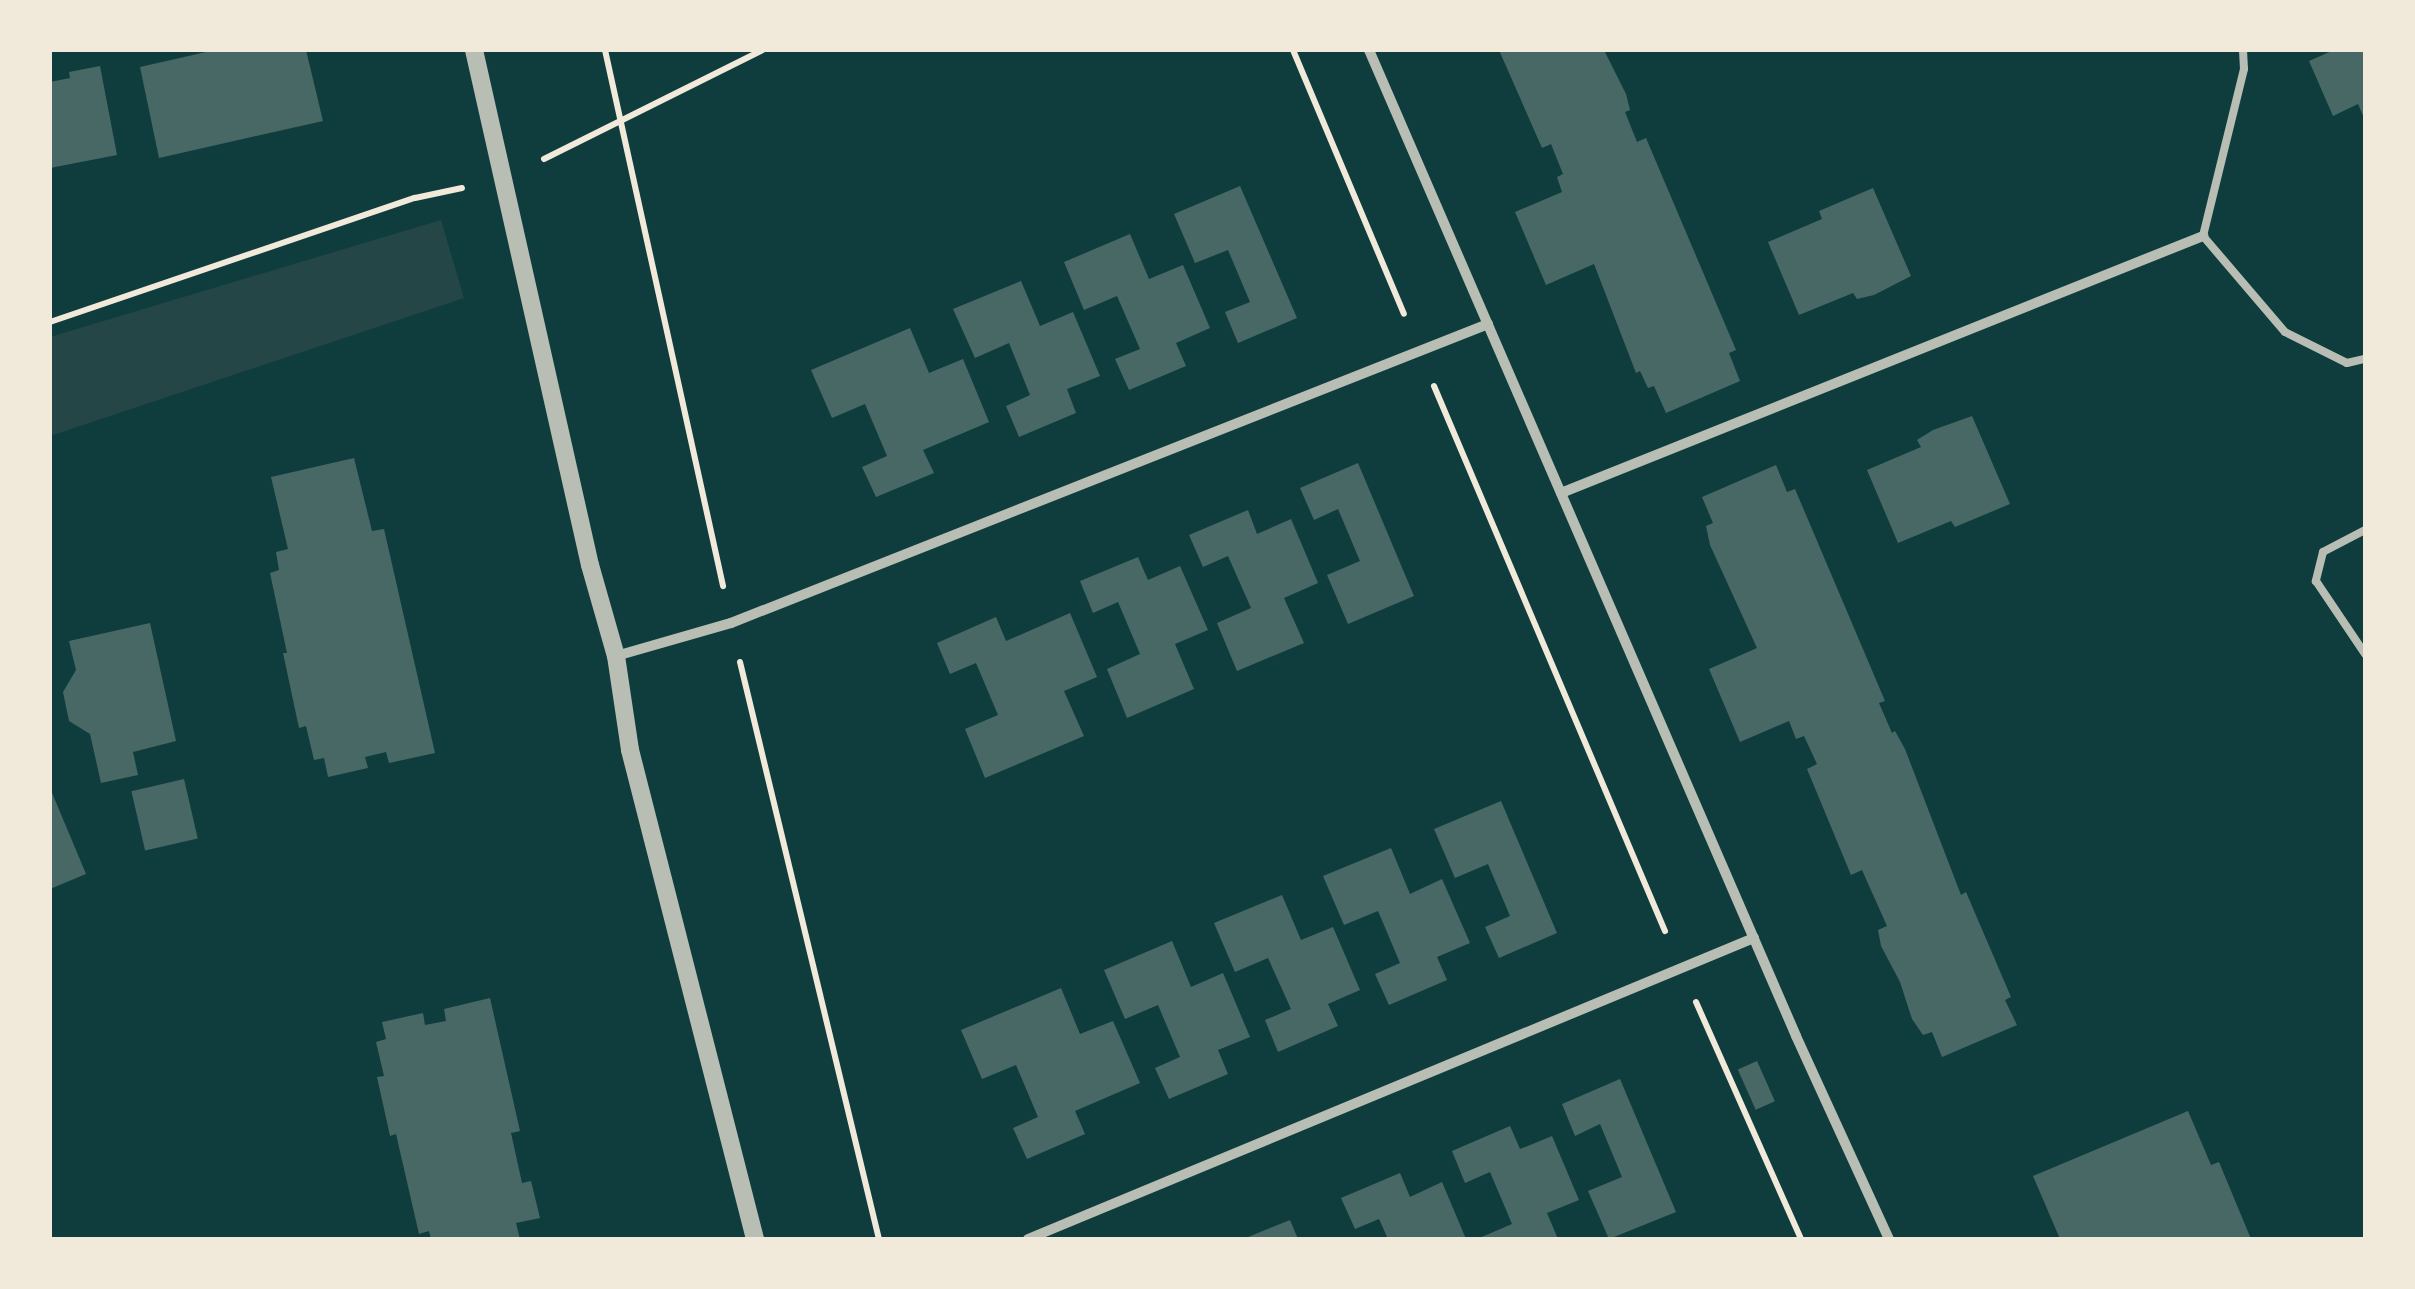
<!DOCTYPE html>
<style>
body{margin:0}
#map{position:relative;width:2415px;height:1289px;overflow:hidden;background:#0f3d3e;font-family:"PT Sans",sans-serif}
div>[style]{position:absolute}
.green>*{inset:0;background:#244646}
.building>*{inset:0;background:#486865;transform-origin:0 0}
.path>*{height:6px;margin:-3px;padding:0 3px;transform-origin:3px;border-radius:3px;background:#f1e9da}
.service>*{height:8px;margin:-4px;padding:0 4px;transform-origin:4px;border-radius:4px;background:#b8beb3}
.minor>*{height:10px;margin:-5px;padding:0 5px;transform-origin:5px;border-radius:5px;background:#b8beb3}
.tertiary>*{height:18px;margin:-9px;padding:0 9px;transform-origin:9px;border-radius:9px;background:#b8beb3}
span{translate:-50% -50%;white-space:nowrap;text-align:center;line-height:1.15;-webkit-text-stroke:8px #f1e9da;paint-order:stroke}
.frame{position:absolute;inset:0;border:52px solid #f1e9da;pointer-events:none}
</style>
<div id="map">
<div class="green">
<i style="clip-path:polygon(441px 220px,464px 298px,50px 436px,50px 337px)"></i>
</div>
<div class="building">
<i style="clip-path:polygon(215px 50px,306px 50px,323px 121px,159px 158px,140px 67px)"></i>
<i style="clip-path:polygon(1499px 50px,1604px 50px,1626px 94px,1630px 110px,1625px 112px,1637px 142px,1646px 138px,1736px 350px,1729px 353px,1740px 381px,1666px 413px,1654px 386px,1648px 388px,1640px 371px,1636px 373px,1594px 264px,1546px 285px,1515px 212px,1562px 192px,1557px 177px,1563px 174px,1551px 144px,1542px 148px)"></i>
<i style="clip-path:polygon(2334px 50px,2365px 50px,2365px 120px,2358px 104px,2333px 116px,2309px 61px)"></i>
<i style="clip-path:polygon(100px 66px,117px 155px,50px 168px,50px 82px,70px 78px,69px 72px)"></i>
<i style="clip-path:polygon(1240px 186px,1297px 318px,1238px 343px,1225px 312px,1250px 302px,1228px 250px,1195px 263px,1174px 214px)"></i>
<i style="clip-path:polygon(1873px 188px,1911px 276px,1874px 295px,1857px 299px,1853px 293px,1799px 315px,1768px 242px,1822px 219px,1819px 211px)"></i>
<i style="clip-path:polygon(1130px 234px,1149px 279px,1183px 265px,1210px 328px,1176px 343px,1186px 366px,1129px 390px,1115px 359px,1140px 349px,1117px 296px,1084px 310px,1064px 262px)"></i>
<i style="clip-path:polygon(1021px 281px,1040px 326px,1073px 312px,1100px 376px,1067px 389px,1076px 413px,1019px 437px,1006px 406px,1030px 395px,1009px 343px,975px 358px,953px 309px)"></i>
<i style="clip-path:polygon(910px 328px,929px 373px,963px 359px,989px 422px,923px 450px,934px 473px,876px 497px,862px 467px,887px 456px,865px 404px,832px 418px,811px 370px)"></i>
<i style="clip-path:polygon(1972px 416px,2010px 504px,1955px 527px,1951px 521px,1898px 543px,1867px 470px,1921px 447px,1917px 440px,1933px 430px)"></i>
<i style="clip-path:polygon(354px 458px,372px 531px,384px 529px,435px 753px,389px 763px,386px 752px,365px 757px,368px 768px,328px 777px,324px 758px,314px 760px,306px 726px,299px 728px,283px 653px,287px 653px,270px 573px,279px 570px,276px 552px,288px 549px,271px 477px)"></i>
<i style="clip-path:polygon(1358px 463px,1414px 596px,1348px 624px,1327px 575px,1360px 561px,1338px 509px,1314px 520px,1300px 488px)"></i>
<i style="clip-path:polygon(1776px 465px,1787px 492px,1795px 489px,1885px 701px,1879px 703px,1892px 733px,1895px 731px,1905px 749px,1961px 895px,1966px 892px,2011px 997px,2005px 1000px,2017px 1025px,1942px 1057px,1932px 1032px,1923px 1035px,1912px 1019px,1900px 982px,1881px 946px,1878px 930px,1887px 926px,1862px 870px,1851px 875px,1807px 769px,1817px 764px,1804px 736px,1796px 739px,1789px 721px,1740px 742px,1709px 669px,1757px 648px,1710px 545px,1706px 526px,1713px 523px,1702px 497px)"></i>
<i style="clip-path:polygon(1248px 510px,1257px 534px,1291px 519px,1318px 583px,1284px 598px,1304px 643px,1237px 671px,1217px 623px,1251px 608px,1228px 556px,1203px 567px,1189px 535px)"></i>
<i style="clip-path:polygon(1138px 557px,1148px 580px,1180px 566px,1208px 630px,1175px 644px,1194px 689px,1127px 718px,1107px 669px,1140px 654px,1118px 602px,1093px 613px,1080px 581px)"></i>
<i style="clip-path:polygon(1070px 613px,1097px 677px,1064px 691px,1084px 736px,985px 778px,965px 729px,998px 715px,976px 663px,950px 674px,937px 643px,996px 617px,1006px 641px)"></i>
<i style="clip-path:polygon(150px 623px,176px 741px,133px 752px,138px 775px,101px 783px,90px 734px,69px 721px,63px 692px,76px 670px,69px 641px)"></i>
<i style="left:184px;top:779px;width:61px;height:54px;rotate:77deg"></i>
<i style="clip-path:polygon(50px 788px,86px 874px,50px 889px)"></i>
<i style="clip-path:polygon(1501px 801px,1557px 933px,1499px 958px,1485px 927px,1510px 916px,1488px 864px,1455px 878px,1434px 829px)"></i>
<i style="clip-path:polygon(1391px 848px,1410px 894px,1442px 879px,1470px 943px,1437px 957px,1447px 980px,1389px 1005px,1375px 974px,1400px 963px,1378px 911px,1344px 925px,1323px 876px)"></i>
<i style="clip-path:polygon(1282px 895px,1301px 940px,1333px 927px,1360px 990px,1328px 1004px,1338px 1026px,1278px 1052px,1265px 1020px,1291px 1009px,1268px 958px,1235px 972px,1214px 923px)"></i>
<i style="clip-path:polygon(1172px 941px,1191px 987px,1223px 973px,1250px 1037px,1218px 1050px,1228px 1074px,1169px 1099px,1155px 1068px,1180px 1057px,1158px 1005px,1125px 1019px,1104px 970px)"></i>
<i style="clip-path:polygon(1061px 988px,1080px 1034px,1113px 1021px,1140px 1083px,1075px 1111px,1085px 1134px,1027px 1159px,1013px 1128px,1038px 1117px,1016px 1065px,982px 1079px,961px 1030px)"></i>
<i style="clip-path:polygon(490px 998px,520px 1131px,511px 1133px,522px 1183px,531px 1181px,540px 1218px,516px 1223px,520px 1239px,431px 1239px,429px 1231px,419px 1234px,396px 1134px,390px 1136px,377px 1077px,384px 1076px,376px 1042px,386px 1039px,382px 1022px,423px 1013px,425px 1025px,446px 1021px,444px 1009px)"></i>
<i style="left:1757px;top:1061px;width:44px;height:21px;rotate:66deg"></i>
<i style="clip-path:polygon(1620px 1079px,1676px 1212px,1609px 1239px,1588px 1191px,1622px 1177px,1600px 1124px,1575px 1136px,1562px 1104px)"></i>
<i style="clip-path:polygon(2188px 1111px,2211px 1165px,2219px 1162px,2251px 1239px,2060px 1239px,2033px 1176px)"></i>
<i style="clip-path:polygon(1510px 1126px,1520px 1149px,1552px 1136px,1579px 1200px,1547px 1213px,1558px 1239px,1477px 1239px,1512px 1224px,1490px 1172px,1465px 1183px,1452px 1151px)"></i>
<i style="clip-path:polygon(1400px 1173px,1410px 1197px,1442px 1182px,1466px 1239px,1388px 1239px,1379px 1219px,1355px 1229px,1341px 1198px)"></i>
<i style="clip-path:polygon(1290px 1220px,1298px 1239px,1243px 1239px)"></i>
</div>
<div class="path">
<i style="left:605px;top:50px;width:549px;rotate:77.58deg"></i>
<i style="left:1293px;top:50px;width:286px;rotate:67.2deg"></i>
<i style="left:544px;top:159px;width:245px;rotate:-26.5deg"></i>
<i style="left:50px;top:322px;width:385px;rotate:-18.8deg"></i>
<i style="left:415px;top:198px;width:48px;rotate:-12deg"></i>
<i style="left:1434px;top:386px;width:592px;rotate:67.03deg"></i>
<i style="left:740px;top:662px;width:594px;rotate:76.46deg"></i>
<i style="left:1696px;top:1002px;width:259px;rotate:66.1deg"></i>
</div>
<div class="service">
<i style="left:2243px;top:50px;width:19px;rotate:87deg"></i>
<i style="left:2244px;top:69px;width:172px;rotate:103.8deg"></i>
<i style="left:2203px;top:236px;width:126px;rotate:49.5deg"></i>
<i style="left:2285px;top:332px;width:69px;rotate:26.6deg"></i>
<i style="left:2347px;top:363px;width:18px;rotate:-13deg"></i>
<i style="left:2365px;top:530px;width:47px;rotate:152.4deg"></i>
<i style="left:2323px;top:552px;width:30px;rotate:104deg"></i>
<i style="left:2316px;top:581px;width:88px;rotate:56.1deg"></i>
</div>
<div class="minor">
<i style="left:1369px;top:50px;width:1074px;rotate:66.58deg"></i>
<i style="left:1796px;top:1036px;width:223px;rotate:65.4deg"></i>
<i style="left:1561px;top:493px;width:692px;rotate:-21.82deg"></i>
<i style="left:616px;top:656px;width:120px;rotate:-16deg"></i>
<i style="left:731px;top:623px;width:814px;rotate:-21.55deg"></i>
<i style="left:1028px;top:1239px;width:786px;rotate:-22.52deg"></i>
</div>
<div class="tertiary">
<i style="left:474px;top:50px;width:528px;rotate:77.31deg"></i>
<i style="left:590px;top:565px;width:95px;rotate:74.1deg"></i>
<i style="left:616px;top:656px;width:95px;rotate:81.5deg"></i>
<i style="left:630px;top:750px;width:505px;rotate:75.66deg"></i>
</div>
<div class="frame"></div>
</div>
